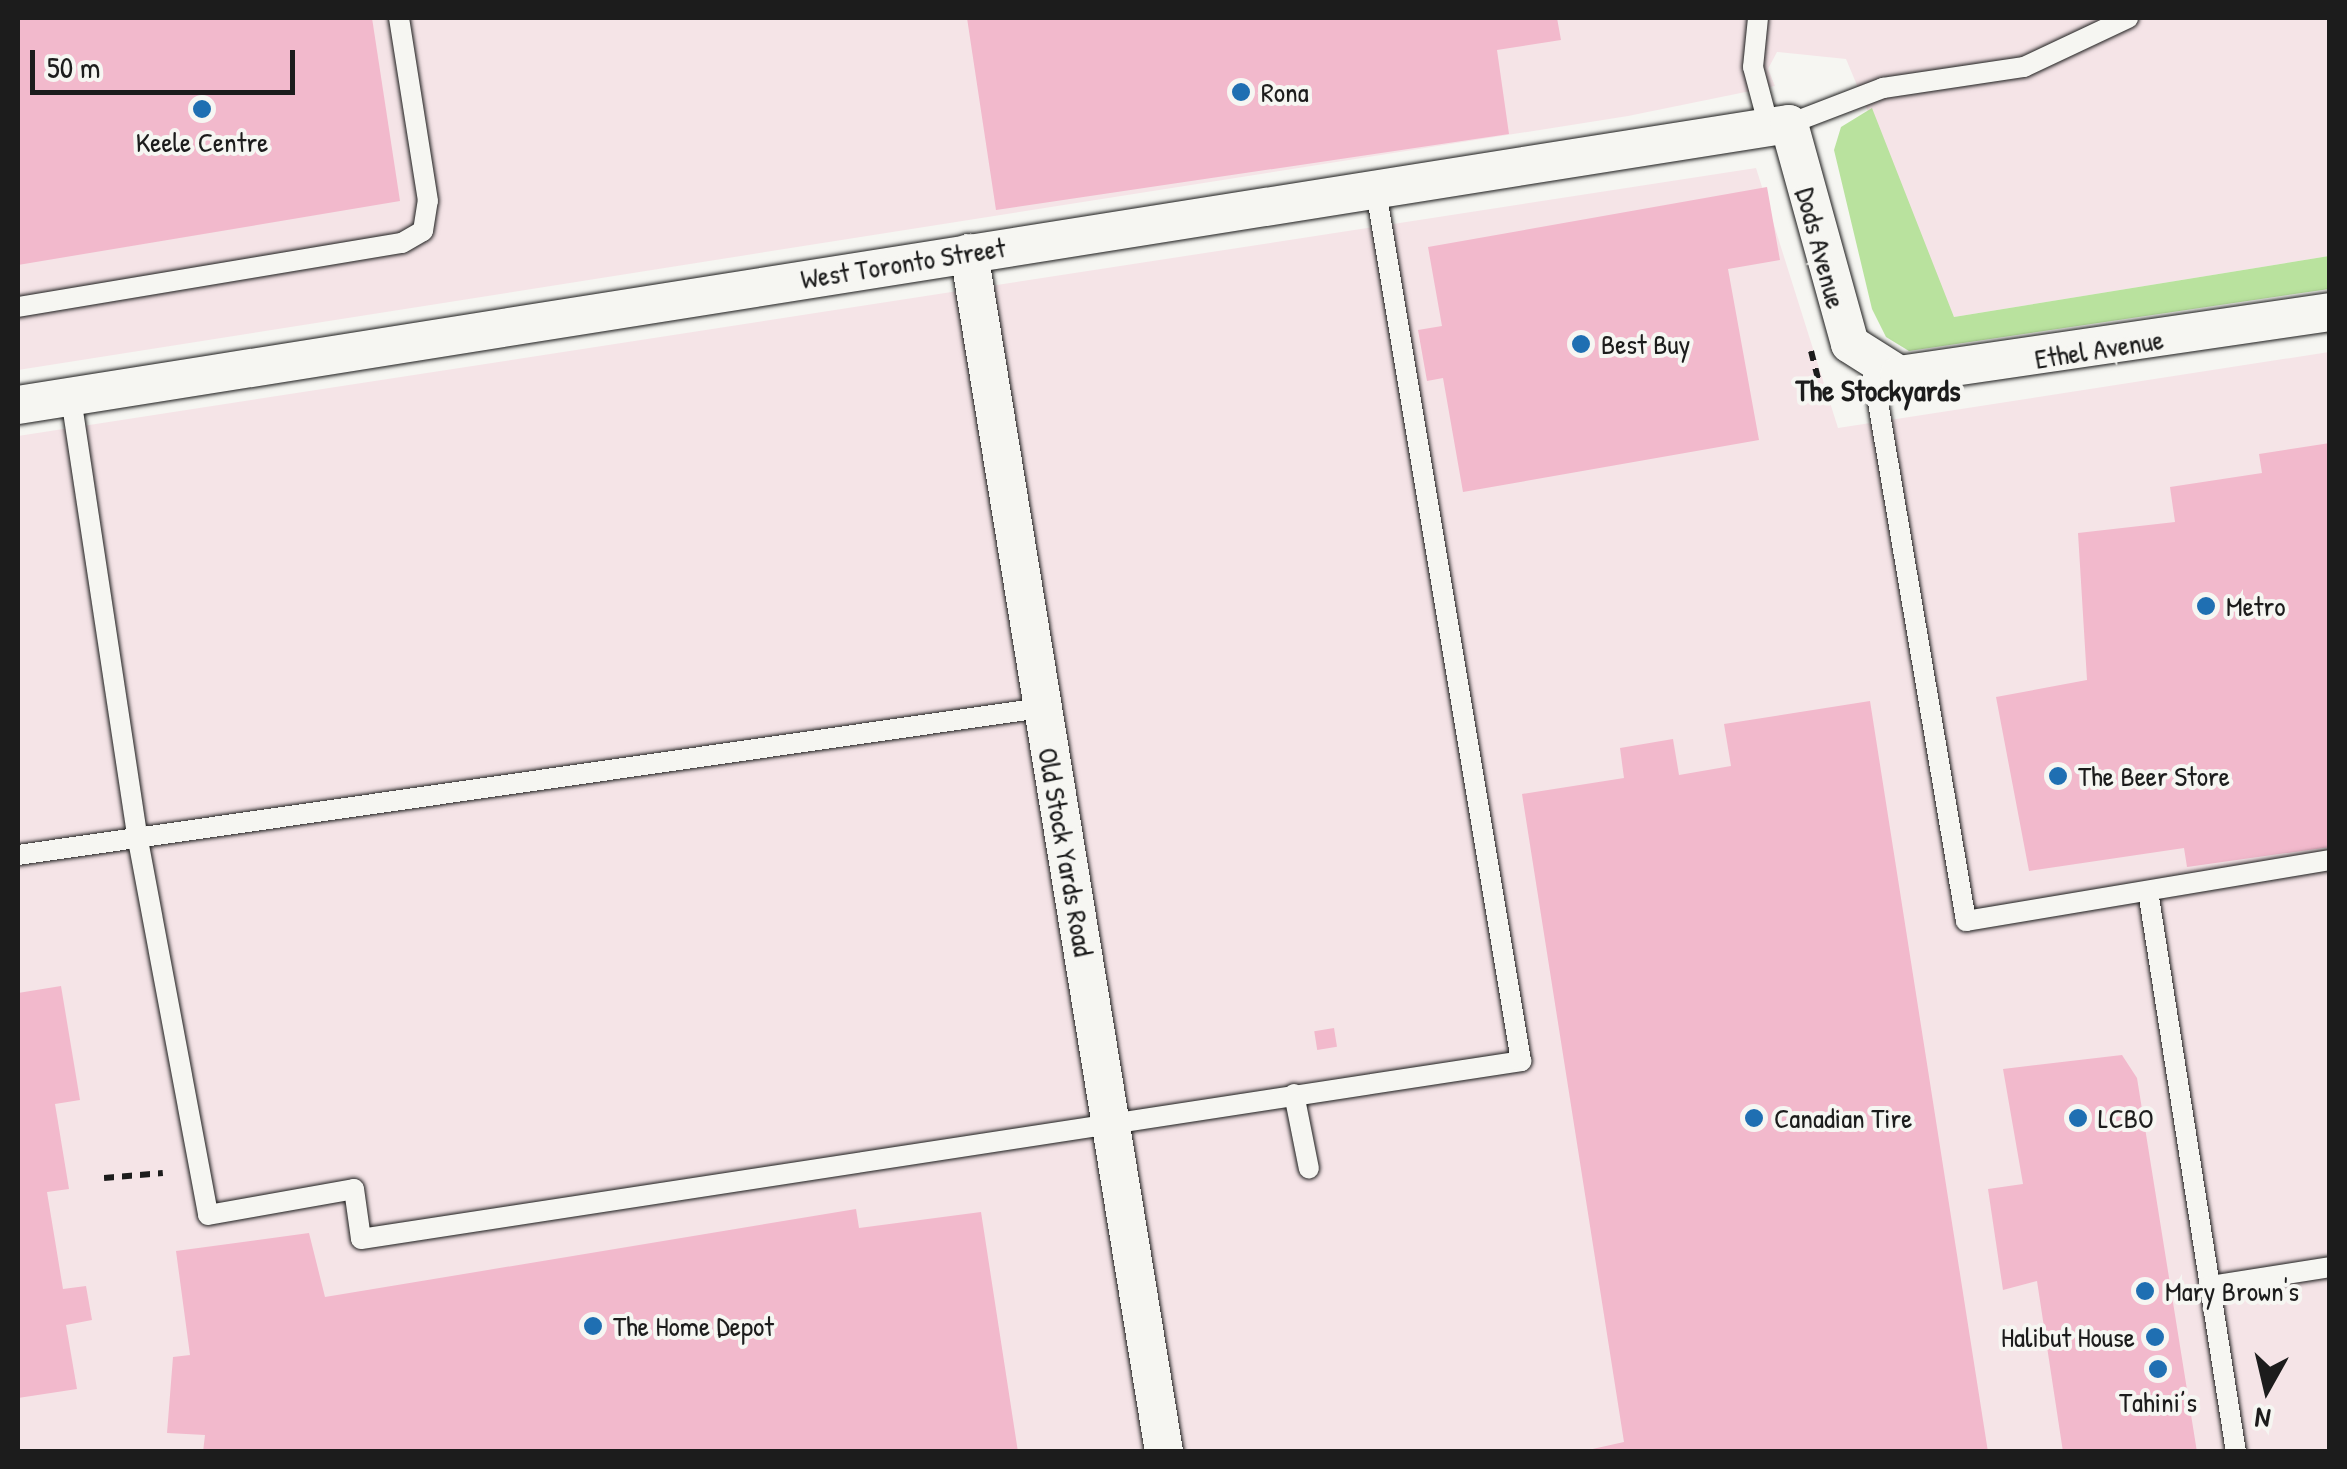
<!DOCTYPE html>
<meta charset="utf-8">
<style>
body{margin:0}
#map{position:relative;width:2347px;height:1469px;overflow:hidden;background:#f6f6f2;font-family:"Patrick Hand",sans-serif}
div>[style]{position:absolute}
.built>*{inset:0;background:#f5e4e7}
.green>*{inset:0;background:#b9e29e}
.building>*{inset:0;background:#f2b9cc;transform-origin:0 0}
.path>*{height:6px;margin-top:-3px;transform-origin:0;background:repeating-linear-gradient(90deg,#1c1c1c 0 10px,transparent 0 18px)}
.roads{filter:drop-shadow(0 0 2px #1c1c1c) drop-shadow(0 0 2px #1c1c1c)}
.lane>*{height:20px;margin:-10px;padding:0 10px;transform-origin:10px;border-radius:10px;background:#f6f6f2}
.street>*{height:38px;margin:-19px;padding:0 19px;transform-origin:19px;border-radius:19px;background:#f6f6f2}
.dots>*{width:28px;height:28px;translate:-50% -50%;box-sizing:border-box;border:5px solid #f6f6f2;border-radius:50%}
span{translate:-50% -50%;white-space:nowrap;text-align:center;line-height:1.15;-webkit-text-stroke:8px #f6f6f2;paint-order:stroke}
.poi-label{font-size:28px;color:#1c1c1c}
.left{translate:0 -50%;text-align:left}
.right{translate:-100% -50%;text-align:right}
.street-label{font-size:28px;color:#1c1c1c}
.neighbourhood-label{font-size:30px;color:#1c1c1c;font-weight:700}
.frame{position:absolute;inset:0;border:20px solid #1c1c1c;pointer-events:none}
.north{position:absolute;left:2217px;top:1339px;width:100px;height:100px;-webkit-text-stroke:8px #f6f6f2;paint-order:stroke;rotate:188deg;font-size:28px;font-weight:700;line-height:40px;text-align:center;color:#1c1c1c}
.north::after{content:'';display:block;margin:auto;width:35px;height:45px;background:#1c1c1c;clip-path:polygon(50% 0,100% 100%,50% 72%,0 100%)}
.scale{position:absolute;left:30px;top:50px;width:265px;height:45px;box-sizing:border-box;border:5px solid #1c1c1c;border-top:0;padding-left:12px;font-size:30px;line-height:35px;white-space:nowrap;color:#1c1c1c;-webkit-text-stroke:8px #f6f6f2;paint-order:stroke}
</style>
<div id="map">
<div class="built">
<i style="clip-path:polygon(18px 18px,2329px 18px,2329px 256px,1954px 317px,1846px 59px,1777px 52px,1768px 69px,1775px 86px,1628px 116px,18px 370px)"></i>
<i style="clip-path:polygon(1756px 168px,1838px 428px,2329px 352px,2329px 1451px,18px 1452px,18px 436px)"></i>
</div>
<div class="green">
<i style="clip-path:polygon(1872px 108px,1954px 317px,2329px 256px,2329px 289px,1909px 351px,1886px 337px,1872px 309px,1834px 150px,1841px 127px)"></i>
</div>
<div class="building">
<i style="clip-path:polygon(19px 18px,372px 18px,400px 201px,18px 265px)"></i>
<i style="clip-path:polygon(967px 18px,1557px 18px,1561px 40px,1497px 50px,1509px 134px,996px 210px)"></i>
<i style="clip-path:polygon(1767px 187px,1780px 260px,1728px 269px,1759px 440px,1463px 492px,1443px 378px,1427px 381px,1418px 330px,1442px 326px,1428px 247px)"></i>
<i style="clip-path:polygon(2330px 443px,2330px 847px,2187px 867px,2184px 848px,2029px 871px,1996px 697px,2087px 680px,2078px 533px,2175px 522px,2170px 487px,2262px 473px,2259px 454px)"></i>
<i style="clip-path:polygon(1870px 701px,1988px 1452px,1579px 1452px,1624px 1442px,1522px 794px,1624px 778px,1620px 748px,1673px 739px,1679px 775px,1731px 766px,1724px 724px)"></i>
<i style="clip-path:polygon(61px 986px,80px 1100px,55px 1104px,69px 1189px,47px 1192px,63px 1289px,86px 1286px,92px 1320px,66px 1325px,77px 1389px,18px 1398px,18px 993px)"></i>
<i style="left:1334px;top:1028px;width:19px;height:20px;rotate:81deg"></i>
<i style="clip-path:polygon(2122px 1055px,2137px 1078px,2197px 1452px,2063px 1452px,2037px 1281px,2003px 1290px,1988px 1189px,2023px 1184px,2003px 1069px)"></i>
<i style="clip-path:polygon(856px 1209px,859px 1228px,981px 1212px,1018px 1452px,203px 1452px,205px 1435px,167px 1433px,173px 1357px,190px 1355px,176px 1251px,309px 1233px,325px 1297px)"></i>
</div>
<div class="path">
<i style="left:1811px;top:351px;width:44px;rotate:75.7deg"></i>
<i style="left:104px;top:1178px;width:59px;rotate:-4.8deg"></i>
</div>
<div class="roads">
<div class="lane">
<i style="left:1758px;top:18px;width:49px;rotate:95.8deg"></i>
<i style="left:1753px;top:67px;width:62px;rotate:75.1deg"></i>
<i style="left:1789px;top:124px;width:101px;rotate:-21deg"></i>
<i style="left:1883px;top:88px;width:143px;rotate:-8.5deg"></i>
<i style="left:2024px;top:67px;width:115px;rotate:-25.2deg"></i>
<i style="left:18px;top:307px;width:389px;rotate:-9.5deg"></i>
<i style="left:402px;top:243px;width:24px;rotate:-30deg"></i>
<i style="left:423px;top:231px;width:30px;rotate:-81deg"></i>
<i style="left:428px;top:201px;width:185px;rotate:-99deg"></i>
<i style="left:1871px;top:361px;width:568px;rotate:80.37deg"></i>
<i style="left:1966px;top:921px;width:369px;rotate:-9.5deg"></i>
<i style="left:71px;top:398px;width:447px;rotate:81.4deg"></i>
<i style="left:138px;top:840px;width:381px;rotate:79.4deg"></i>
<i style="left:208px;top:1215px;width:148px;rotate:-10.1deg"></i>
<i style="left:354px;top:1189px;width:50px;rotate:82deg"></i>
<i style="left:361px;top:1239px;width:1174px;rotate:-8.72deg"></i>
<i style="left:1521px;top:1061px;width:888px;rotate:-99.46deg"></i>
<i style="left:18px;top:855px;width:1034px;rotate:-8.18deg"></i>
<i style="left:2148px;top:891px;width:568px;rotate:81.09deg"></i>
<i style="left:1294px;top:1094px;width:76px;rotate:78.7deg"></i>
<i style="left:2210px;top:1286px;width:121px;rotate:-9deg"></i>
</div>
<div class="street">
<i style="left:969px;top:253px;width:1215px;rotate:80.76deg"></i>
<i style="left:18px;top:405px;width:1793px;rotate:-9.02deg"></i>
<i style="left:1789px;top:124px;width:228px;rotate:74.5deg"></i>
<i style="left:1850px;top:344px;width:58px;rotate:32.3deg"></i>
<i style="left:1899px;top:375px;width:436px;rotate:-8.3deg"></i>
</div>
</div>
<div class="dots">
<i style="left:1241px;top:92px;background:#1f6fb2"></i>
<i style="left:202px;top:109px;background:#1f6fb2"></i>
<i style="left:1581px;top:344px;background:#1f6fb2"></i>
<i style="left:2206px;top:606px;background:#1f6fb2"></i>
<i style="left:2058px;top:776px;background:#1f6fb2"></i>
<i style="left:1754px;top:1118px;background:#1f6fb2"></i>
<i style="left:2078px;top:1118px;background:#1f6fb2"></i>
<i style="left:2145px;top:1291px;background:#1f6fb2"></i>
<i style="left:593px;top:1326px;background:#1f6fb2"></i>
<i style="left:2155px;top:1337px;background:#1f6fb2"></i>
<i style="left:2158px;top:1369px;background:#1f6fb2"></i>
</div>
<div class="poi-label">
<span class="left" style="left:1261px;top:92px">Rona</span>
<span style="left:202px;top:142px">Keele Centre</span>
<span class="left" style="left:1601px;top:344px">Best Buy</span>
<span class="left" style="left:2226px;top:606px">Metro</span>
<span class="left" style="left:2078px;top:776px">The Beer Store</span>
<span class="left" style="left:1774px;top:1118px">Canadian Tire</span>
<span class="left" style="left:2098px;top:1118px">LCBO</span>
<span class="left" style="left:2165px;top:1291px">Mary Brown's</span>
<span class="left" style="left:613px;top:1326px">The Home Depot</span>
<span class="right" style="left:2135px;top:1337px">Halibut House</span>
<span style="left:2158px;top:1402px">Tahini’s</span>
</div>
<div class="street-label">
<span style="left:1821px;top:248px;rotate:75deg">Dods Avenue</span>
<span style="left:903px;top:263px;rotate:-9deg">West Toronto Street</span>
<span style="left:2099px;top:349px;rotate:-9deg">Ethel Avenue</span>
<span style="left:1066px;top:852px;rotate:80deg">Old Stock Yards Road</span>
</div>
<div class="neighbourhood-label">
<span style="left:1878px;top:390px">The Stockyards</span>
</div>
<div class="frame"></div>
<div class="north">N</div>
<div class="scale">50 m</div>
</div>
